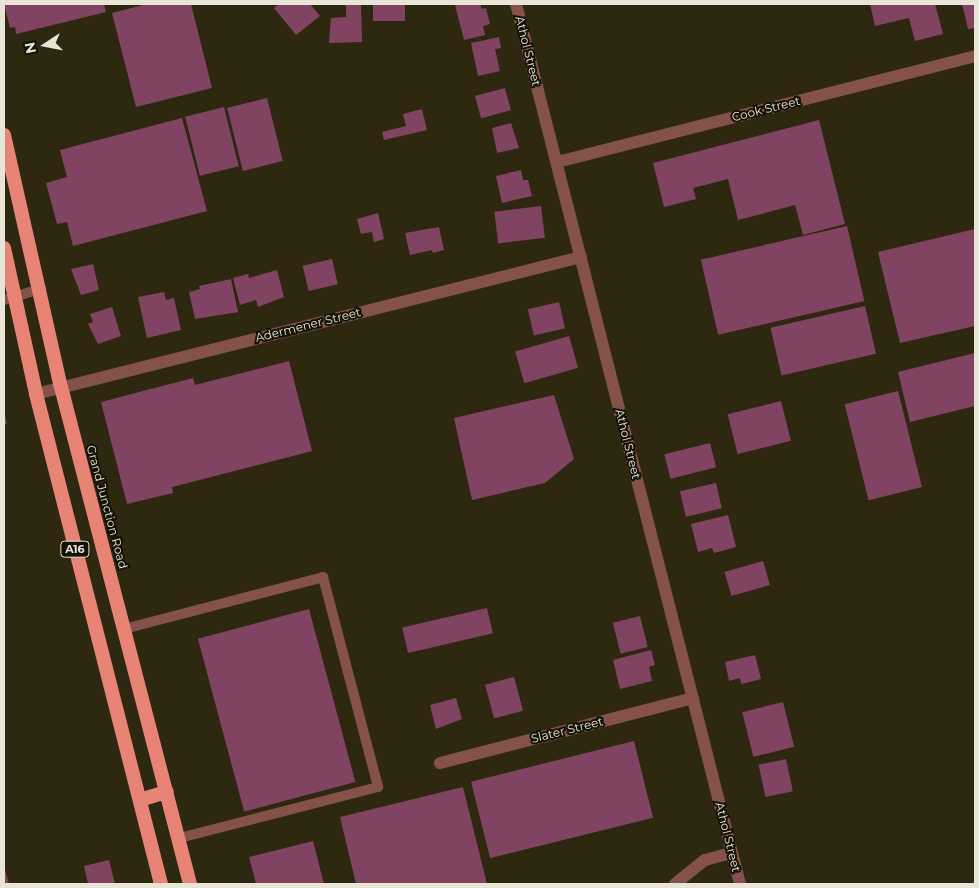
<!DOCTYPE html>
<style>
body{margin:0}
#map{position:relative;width:979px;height:888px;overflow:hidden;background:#2f2810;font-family:Montserrat,sans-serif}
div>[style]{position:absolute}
.building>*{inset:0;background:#804362;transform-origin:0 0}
.service>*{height:10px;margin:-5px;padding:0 5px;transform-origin:5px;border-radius:5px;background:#84524b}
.minor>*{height:12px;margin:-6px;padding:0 6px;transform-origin:6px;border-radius:6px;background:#84524b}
.trunk>*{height:14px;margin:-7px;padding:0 7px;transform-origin:7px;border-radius:7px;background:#e88476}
span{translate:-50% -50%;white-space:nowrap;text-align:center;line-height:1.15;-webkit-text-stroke:4px #141107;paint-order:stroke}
.shield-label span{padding:1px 4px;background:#141107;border:1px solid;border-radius:4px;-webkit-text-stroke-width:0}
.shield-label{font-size:11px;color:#e8e5d6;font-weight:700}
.street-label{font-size:12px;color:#e8e5d6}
.frame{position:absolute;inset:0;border:5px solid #e8e5d6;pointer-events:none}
.north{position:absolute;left:20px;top:20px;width:50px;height:50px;-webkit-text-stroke:4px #141107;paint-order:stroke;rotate:259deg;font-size:14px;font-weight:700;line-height:20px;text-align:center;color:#e8e5d6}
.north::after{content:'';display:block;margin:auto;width:18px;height:22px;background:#e8e5d6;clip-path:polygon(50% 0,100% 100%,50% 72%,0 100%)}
</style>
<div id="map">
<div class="building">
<i style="clip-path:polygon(4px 4px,104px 4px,106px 12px,16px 34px,15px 27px,10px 28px)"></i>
<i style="clip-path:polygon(147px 4px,191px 4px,212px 88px,136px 107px,112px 13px)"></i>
<i style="clip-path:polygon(279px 4px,310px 4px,320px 16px,296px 35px,274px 8px)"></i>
<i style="clip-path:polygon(346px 4px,361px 4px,362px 42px,329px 43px,331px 18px,346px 17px)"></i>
<i style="left:373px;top:4px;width:32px;height:17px"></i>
<i style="clip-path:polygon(480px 4px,482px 9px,486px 8px,490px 24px,483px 26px,485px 35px,464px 40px,455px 5px)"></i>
<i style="clip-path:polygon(870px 4px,935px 4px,943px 34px,915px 41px,909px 18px,875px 26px)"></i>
<i style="clip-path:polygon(962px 4px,975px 4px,975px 28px,968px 29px)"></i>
<i style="clip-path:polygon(499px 37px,501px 48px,495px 49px,500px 71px,478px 76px,471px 43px)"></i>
<i style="left:505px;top:88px;width:23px;height:31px;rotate:75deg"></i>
<i style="left:267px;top:98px;width:65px;height:41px;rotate:76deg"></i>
<i style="left:224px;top:107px;width:61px;height:40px;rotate:76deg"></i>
<i style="clip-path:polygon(422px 109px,427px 130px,384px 140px,382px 132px,406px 126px,403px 114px)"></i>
<i style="clip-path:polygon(182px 118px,207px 211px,73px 246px,67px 222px,57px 224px,46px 183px,67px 177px,60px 150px)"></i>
<i style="clip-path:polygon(819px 120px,845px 224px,803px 235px,795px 205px,738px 220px,728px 179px,693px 188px,696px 199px,664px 207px,653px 163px)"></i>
<i style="clip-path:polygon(511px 123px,519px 148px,497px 153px,492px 128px)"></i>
<i style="clip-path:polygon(521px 170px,523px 180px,528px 180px,532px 196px,502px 203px,496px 176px)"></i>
<i style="left:541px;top:206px;width:32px;height:47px;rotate:83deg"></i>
<i style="clip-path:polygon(378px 213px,384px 239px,374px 242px,372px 232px,361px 234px,357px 219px)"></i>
<i style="left:847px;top:226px;width:77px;height:150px;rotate:77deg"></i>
<i style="clip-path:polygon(439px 227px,444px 250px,433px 253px,432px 250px,410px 255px,405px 233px)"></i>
<i style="clip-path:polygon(975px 229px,975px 326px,900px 343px,878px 252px)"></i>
<i style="left:332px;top:259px;width:26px;height:30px;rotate:77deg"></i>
<i style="clip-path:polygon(93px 264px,99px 290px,81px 295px,71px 269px)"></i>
<i style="clip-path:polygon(277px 270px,284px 297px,258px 307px,256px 300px,240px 305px,233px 278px,248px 274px,249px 278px)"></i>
<i style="clip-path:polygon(231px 279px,238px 312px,195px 319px,189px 292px,200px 289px,199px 286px)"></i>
<i style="clip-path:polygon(164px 292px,166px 300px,174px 298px,181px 330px,147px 338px,138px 297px)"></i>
<i style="left:559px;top:302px;width:27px;height:32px;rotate:77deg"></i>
<i style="left:865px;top:306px;width:49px;height:97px;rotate:77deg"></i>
<i style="clip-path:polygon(112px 307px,121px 336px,98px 344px,88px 324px,93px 322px,90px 314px)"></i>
<i style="left:569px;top:336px;width:33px;height:56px;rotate:74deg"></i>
<i style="clip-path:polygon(975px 353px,975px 406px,910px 422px,898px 372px)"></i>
<i style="clip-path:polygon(289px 361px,312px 451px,172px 487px,173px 493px,127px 504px,101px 402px,193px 378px,195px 385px)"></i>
<i style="left:898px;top:391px;width:99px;height:55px;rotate:76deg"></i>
<i style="clip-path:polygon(554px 395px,574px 459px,545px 483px,472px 500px,454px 418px)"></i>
<i style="left:781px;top:401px;width:41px;height:55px;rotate:76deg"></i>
<i style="clip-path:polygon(4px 412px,7px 424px,4px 424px)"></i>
<i style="left:710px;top:443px;width:25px;height:47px;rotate:76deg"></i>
<i style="left:716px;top:483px;width:26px;height:37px;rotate:77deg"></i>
<i style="clip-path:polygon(728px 515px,736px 547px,714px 553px,712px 548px,698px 552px,691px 524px)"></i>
<i style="left:763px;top:561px;width:25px;height:40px;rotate:74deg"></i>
<i style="left:487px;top:608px;width:26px;height:87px;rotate:77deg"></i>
<i style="left:309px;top:609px;width:179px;height:115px;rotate:75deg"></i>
<i style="left:640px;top:616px;width:32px;height:28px;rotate:76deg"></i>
<i style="clip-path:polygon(651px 650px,655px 665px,649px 667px,652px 681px,620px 689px,613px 660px)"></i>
<i style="clip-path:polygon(755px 655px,761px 679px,741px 684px,740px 678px,729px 681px,725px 662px)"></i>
<i style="left:514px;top:677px;width:35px;height:30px;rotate:75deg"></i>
<i style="clip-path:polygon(456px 698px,462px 719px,436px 729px,430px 705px)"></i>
<i style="left:783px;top:702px;width:46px;height:42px;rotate:76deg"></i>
<i style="left:634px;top:741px;width:79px;height:168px;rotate:76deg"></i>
<i style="left:786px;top:759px;width:33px;height:28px;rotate:78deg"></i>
<i style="clip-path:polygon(463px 787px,487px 884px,356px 884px,340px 817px)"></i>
<i style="clip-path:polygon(313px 841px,324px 884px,256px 884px,249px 857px)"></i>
<i style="clip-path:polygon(109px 860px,115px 884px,88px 884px,84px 866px)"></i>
<i style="clip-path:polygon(4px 866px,9px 884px,4px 884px)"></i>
</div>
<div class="service">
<i style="left:4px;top:300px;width:39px;rotate:-17deg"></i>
<i style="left:124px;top:629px;width:206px;rotate:-14.6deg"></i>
<i style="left:323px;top:577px;width:217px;rotate:75.3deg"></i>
<i style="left:378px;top:787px;width:205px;rotate:165.6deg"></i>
</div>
<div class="minor">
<i style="left:516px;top:4px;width:908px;rotate:75.72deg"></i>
<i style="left:557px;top:162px;width:431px;rotate:-14.2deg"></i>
<i style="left:36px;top:394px;width:562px;rotate:-14.11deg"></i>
<i style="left:440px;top:763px;width:261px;rotate:-14.4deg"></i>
<i style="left:675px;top:884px;width:38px;rotate:-39deg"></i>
<i style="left:705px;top:860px;width:28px;rotate:-15deg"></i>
</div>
<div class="trunk">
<i style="left:4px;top:135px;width:258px;rotate:77.3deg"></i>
<i style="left:61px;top:387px;width:513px;rotate:75.45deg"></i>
<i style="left:4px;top:248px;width:149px;rotate:77.6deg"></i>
<i style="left:36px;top:394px;width:506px;rotate:75.69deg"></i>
<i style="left:140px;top:800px;width:28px;rotate:-17deg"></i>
</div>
<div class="shield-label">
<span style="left:75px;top:549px">A16</span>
</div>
<div class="street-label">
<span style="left:528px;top:51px;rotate:76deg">Athol Street</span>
<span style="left:766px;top:109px;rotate:-14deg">Cook Street</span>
<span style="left:308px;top:325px;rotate:-14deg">Adermener Street</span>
<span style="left:628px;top:444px;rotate:76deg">Athol Street</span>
<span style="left:107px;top:507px;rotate:75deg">Grand Junction Road</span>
<span style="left:567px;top:730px;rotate:-14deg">Slater Street</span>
<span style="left:728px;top:837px;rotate:76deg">Athol Street</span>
</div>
<div class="frame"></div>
<div class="north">N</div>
</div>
